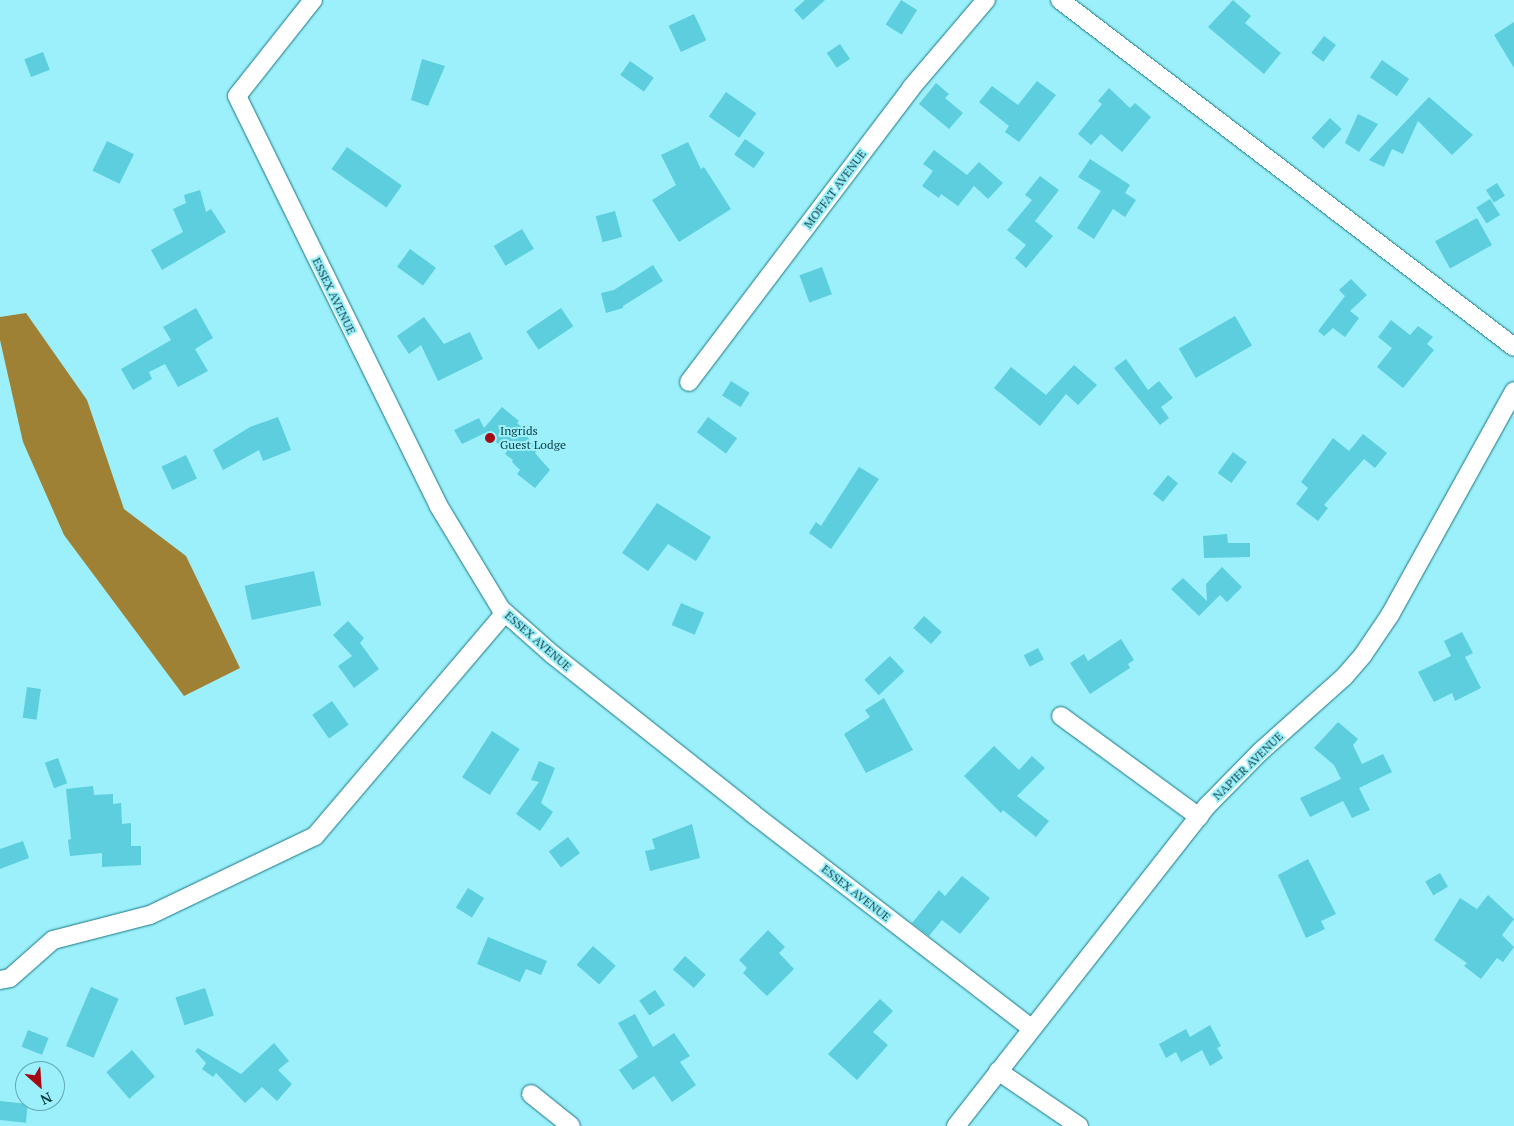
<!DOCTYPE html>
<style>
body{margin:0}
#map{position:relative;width:1514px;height:1126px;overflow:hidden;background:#9bf0fb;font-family:"PT Serif",serif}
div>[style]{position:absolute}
.water>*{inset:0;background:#9f8135}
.building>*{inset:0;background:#5dcedd;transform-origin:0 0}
.roads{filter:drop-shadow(0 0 1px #187782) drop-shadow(0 0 1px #187782)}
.minor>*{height:18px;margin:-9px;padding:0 9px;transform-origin:9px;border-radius:9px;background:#fff}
.dots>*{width:14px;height:14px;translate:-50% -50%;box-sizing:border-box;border:2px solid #9bf0fb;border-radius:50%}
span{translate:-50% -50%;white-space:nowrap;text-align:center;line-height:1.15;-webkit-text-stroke:4px #9bf0fb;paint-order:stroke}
.street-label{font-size:12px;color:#0e4046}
.poi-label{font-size:12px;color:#0e4046}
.left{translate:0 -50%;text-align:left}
.north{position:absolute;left:15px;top:1061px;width:50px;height:50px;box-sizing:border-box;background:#9bf0fb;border:1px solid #63aab3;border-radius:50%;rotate:154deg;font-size:14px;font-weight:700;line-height:20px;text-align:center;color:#0e4046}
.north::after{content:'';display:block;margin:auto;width:18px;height:22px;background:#a30a14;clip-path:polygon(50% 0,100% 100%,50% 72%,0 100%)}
</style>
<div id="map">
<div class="water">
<i style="clip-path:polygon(26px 313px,87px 400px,124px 509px,186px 556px,240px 668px,184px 696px,64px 535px,23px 442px,0 340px,0 317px)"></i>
</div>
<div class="building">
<i style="clip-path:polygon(805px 0,825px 0,803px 20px,794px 10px)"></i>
<i style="left:901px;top:0;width:19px;height:29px;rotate:32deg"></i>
<i style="clip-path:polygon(1233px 0,1251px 16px,1245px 23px,1281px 53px,1264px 74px,1208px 27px)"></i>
<i style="left:694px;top:14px;width:29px;height:28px;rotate:65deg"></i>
<i style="clip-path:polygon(1514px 22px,1514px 68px,1494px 35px)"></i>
<i style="left:1324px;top:36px;width:15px;height:21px;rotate:37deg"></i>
<i style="left:840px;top:44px;width:18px;height:16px;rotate:56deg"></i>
<i style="left:43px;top:52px;width:19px;height:20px;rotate:69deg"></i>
<i style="clip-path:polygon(422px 59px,445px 66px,428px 106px,411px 100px)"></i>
<i style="left:1382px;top:60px;width:33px;height:21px;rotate:35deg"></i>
<i style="left:630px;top:61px;width:29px;height:17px;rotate:35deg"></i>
<i style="clip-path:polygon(1037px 81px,1056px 95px,1019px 142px,1005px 132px,1009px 126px,979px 102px,992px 86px,1018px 105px)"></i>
<i style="clip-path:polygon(936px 83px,949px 94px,945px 98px,963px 113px,949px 129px,919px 104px)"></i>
<i style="clip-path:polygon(1109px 88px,1130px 108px,1135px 103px,1151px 117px,1122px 152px,1101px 134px,1091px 145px,1078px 134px,1102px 104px,1098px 101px)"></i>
<i style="left:726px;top:92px;width:37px;height:30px;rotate:35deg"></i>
<i style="clip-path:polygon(1429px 97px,1473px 135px,1452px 155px,1418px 121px,1403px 154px,1392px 149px,1384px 167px,1369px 160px)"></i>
<i style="clip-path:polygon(1358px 114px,1378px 124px,1359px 152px,1345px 143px)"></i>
<i style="left:1330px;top:118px;width:16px;height:27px;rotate:43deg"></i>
<i style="left:745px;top:139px;width:24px;height:19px;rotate:35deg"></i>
<i style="left:107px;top:141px;width:30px;height:33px;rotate:26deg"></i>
<i style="clip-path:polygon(688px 142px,701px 169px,704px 167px,731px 209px,679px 242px,652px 200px,676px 185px,661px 155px)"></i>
<i style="left:347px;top:147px;width:67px;height:27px;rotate:35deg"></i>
<i style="clip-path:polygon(934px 150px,967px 175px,979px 162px,1003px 183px,988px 199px,974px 186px,958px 206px,941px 194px,939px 198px,922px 186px,933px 171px,923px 164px)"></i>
<i style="clip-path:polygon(1090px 159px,1130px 185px,1125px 193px,1136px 200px,1125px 217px,1113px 209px,1094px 239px,1077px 228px,1101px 191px,1078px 177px)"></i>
<i style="clip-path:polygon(1040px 176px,1059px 190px,1035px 221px,1053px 236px,1026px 268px,1015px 258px,1026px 245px,1007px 230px,1032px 200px,1025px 195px)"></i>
<i style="left:1497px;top:183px;width:15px;height:13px;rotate:58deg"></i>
<i style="clip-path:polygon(200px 190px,206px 212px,211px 209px,226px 232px,162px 270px,151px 250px,183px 232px,173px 209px,186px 203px,184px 195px)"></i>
<i style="left:1490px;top:199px;width:19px;height:16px;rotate:58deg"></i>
<i style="left:615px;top:211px;width:27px;height:20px;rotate:75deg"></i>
<i style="left:1477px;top:218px;width:31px;height:48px;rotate:61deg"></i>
<i style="left:522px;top:229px;width:23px;height:33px;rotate:59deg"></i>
<i style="left:410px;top:249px;width:32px;height:22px;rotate:36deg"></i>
<i style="clip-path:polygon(653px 265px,663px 281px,623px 306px,623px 308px,606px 313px,601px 293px,614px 290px)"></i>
<i style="left:822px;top:267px;width:29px;height:24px;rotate:70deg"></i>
<i style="clip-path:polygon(1351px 279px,1367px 295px,1350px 311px,1359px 318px,1345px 337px,1333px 328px,1324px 336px,1318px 331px,1345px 296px,1339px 290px)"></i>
<i style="clip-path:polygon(196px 308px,213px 338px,195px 349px,208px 371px,178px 387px,165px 364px,149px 372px,152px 379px,133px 390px,121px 369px,171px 340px,163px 327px)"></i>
<i style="left:561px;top:308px;width:22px;height:42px;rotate:56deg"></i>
<i style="left:1235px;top:316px;width:34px;height:65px;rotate:60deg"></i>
<i style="clip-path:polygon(424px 317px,444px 344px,470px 332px,483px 359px,438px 381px,421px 345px,409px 354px,397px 336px)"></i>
<i style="clip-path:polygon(1391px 320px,1410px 335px,1418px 326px,1433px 337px,1427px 344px,1434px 350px,1403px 388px,1377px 367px,1392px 348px,1378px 337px)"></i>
<i style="clip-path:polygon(1126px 359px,1148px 390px,1159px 381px,1173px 398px,1161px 407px,1169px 418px,1160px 425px,1114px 368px)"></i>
<i style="clip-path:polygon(1074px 365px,1097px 385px,1078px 405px,1066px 394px,1040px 426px,994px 388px,1011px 367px,1046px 395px)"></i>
<i style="left:731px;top:381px;width:22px;height:17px;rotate:32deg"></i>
<i style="clip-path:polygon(502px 407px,519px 421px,517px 423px,525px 430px,524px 433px,538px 449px,535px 453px,550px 470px,535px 488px,517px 474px,520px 470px,512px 462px,513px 460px,505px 454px,507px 451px,485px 433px,462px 444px,454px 430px,479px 418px,484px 428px)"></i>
<i style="clip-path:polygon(278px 417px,291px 450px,263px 461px,259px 450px,223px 470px,213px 450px,250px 427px)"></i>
<i style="left:708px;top:417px;width:36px;height:19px;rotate:36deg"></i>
<i style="clip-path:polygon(1363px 434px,1387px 453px,1375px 468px,1364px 459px,1324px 505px,1328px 508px,1318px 521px,1296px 504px,1308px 488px,1301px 482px,1333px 438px,1349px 451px)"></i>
<i style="left:1233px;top:452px;width:17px;height:26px;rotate:36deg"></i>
<i style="left:186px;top:455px;width:26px;height:27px;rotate:65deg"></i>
<i style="clip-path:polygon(859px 467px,879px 479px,831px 549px,809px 533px,816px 522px,821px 526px)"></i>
<i style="left:1168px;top:475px;width:13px;height:24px;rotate:39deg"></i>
<i style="clip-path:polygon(657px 503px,711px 537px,696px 561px,668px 544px,648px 571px,622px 553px)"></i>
<i style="clip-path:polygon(1227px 534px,1228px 543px,1250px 543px,1250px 557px,1204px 558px,1203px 536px)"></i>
<i style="clip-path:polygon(1222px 567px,1242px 587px,1227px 602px,1220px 595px,1199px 616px,1171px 589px,1183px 578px,1207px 601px,1206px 584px)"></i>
<i style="left:314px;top:571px;width:35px;height:71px;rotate:78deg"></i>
<i style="left:681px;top:603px;width:25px;height:24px;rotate:23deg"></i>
<i style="left:924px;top:616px;width:24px;height:16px;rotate:42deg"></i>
<i style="clip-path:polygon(348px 621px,364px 638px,360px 643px,379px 669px,354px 688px,338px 666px,352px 656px,333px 635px)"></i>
<i style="clip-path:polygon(1462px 632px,1473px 653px,1465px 657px,1481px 688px,1455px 701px,1452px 693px,1434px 702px,1418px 672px,1451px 656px,1444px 641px)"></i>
<i style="clip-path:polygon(1121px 639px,1134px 660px,1128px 664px,1130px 668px,1090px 694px,1070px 663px,1084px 654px,1088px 661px)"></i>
<i style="left:1038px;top:648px;width:13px;height:16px;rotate:63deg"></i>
<i style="left:890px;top:656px;width:21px;height:35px;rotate:47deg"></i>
<i style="left:27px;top:687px;width:14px;height:31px;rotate:8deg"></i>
<i style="clip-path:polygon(884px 698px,913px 750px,866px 773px,844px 734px,870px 717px,865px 710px)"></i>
<i style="left:332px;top:701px;width:29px;height:24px;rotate:55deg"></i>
<i style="clip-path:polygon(1338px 722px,1358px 739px,1353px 745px,1362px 764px,1383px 754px,1392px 772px,1359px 788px,1370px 810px,1352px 818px,1343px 801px,1310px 817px,1300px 798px,1341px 779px,1334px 765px,1314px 748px)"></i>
<i style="left:492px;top:731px;width:33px;height:55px;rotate:33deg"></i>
<i style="clip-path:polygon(994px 746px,1019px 770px,1032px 756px,1045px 768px,1017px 796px,1049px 821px,1036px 837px,1003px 810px,1001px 813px,964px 776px)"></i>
<i style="left:58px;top:758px;width:27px;height:14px;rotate:70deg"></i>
<i style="clip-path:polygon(539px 761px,555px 768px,541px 803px,553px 812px,540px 831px,516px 814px,539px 782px,531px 780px)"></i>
<i style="clip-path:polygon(93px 786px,94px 795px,113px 794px,113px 804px,121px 803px,122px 824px,131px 823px,131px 846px,141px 846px,141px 865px,102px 867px,102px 853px,70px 856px,68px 840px,71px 839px,66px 789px)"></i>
<i style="clip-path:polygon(692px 824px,700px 858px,650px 871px,645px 851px,655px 849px,652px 839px)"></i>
<i style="left:568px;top:837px;width:20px;height:24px;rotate:53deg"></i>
<i style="clip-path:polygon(23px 841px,29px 858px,0 869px,0 849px)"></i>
<i style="clip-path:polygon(1308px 859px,1336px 914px,1321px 921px,1325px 929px,1306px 938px,1278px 875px)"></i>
<i style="left:1440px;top:873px;width:16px;height:17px;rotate:60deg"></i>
<i style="clip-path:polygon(962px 876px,990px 898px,960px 934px,942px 920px,929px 936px,912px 923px,939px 890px,945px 896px)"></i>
<i style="left:468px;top:888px;width:19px;height:23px;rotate:32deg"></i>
<i style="clip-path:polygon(1488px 895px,1514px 919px,1502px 935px,1514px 947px,1503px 962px,1497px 958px,1481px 979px,1464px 966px,1467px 963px,1434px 940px,1460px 898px,1477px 909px)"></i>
<i style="clip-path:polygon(768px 930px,785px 947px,779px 953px,794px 969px,767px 996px,743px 973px,747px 968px,739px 960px)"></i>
<i style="clip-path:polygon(488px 937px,547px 961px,541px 975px,526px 969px,520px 982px,477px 964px)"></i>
<i style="left:593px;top:946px;width:30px;height:25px;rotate:41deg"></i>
<i style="left:685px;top:956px;width:28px;height:18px;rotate:42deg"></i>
<i style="left:91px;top:987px;width:30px;height:64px;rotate:23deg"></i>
<i style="left:205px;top:988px;width:29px;height:31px;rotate:72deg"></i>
<i style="left:655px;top:990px;width:18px;height:19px;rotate:56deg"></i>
<i style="clip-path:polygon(880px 999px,893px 1011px,873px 1032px,888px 1045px,857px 1080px,828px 1054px)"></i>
<i style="clip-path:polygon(635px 1014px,653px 1047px,674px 1033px,690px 1056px,680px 1062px,696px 1085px,672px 1102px,654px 1076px,633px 1090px,619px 1070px,638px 1057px,618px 1023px)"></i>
<i style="clip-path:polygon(1210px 1025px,1221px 1046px,1217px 1048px,1223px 1058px,1210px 1066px,1202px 1050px,1181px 1062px,1176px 1052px,1166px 1058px,1159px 1044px,1186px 1029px,1190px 1037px)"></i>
<i style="left:28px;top:1030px;width:22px;height:18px;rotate:21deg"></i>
<i style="clip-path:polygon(274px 1043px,289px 1061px,278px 1070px,292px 1084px,277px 1101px,262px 1087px,245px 1103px,216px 1073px,213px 1077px,202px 1069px,206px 1063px,195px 1051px,198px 1048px,241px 1074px)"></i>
<i style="left:132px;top:1050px;width:35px;height:34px;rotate:49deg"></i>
<i style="left:0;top:1101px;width:28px;height:19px;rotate:6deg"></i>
</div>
<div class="roads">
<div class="minor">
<i style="left:313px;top:0;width:122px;rotate:128.4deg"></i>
<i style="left:237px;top:96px;width:456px;rotate:63.8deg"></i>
<i style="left:438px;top:505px;width:122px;rotate:58.8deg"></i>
<i style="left:501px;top:609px;width:69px;rotate:41.5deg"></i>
<i style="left:553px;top:655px;width:254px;rotate:38.4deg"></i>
<i style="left:752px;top:813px;width:352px;rotate:37.6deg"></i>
<i style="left:1060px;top:0;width:571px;rotate:37.39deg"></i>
<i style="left:689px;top:382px;width:368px;rotate:-52.9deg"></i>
<i style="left:911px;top:88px;width:116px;rotate:-49.6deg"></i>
<i style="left:1061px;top:716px;width:171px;rotate:36.2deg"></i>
<i style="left:0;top:980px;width:10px;rotate:-11deg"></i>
<i style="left:10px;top:978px;width:57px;rotate:-41.5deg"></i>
<i style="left:53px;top:940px;width:100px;rotate:-14.5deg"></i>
<i style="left:150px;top:915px;width:183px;rotate:-25.6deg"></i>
<i style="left:315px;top:836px;width:293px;rotate:-49.6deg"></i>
<i style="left:998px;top:1071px;width:98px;rotate:34.2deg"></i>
<i style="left:531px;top:1094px;width:51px;rotate:38.7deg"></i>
<i style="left:956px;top:1126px;width:407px;rotate:-51.9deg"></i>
<i style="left:1207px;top:806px;width:76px;rotate:-45.5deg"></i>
<i style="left:1260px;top:752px;width:113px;rotate:-41.8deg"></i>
<i style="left:1344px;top:677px;width:29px;rotate:-49deg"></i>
<i style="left:1363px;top:655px;width:48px;rotate:-56deg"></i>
<i style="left:1390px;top:615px;width:256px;rotate:-61deg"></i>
</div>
</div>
<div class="dots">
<i style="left:490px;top:438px;background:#a30a14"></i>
</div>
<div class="street-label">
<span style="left:835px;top:189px;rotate:-53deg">MOFFAT AVENUE</span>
<span style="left:334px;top:296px;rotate:64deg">ESSEX AVENUE</span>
<span style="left:538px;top:641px;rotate:41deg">ESSEX AVENUE</span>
<span style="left:1248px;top:766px;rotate:-44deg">NAPIER AVENUE</span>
<span style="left:856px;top:893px;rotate:38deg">ESSEX AVENUE</span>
</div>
<div class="poi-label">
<span class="left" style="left:500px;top:438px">Ingrids<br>Guest Lodge</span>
</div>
<div class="north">N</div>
</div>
